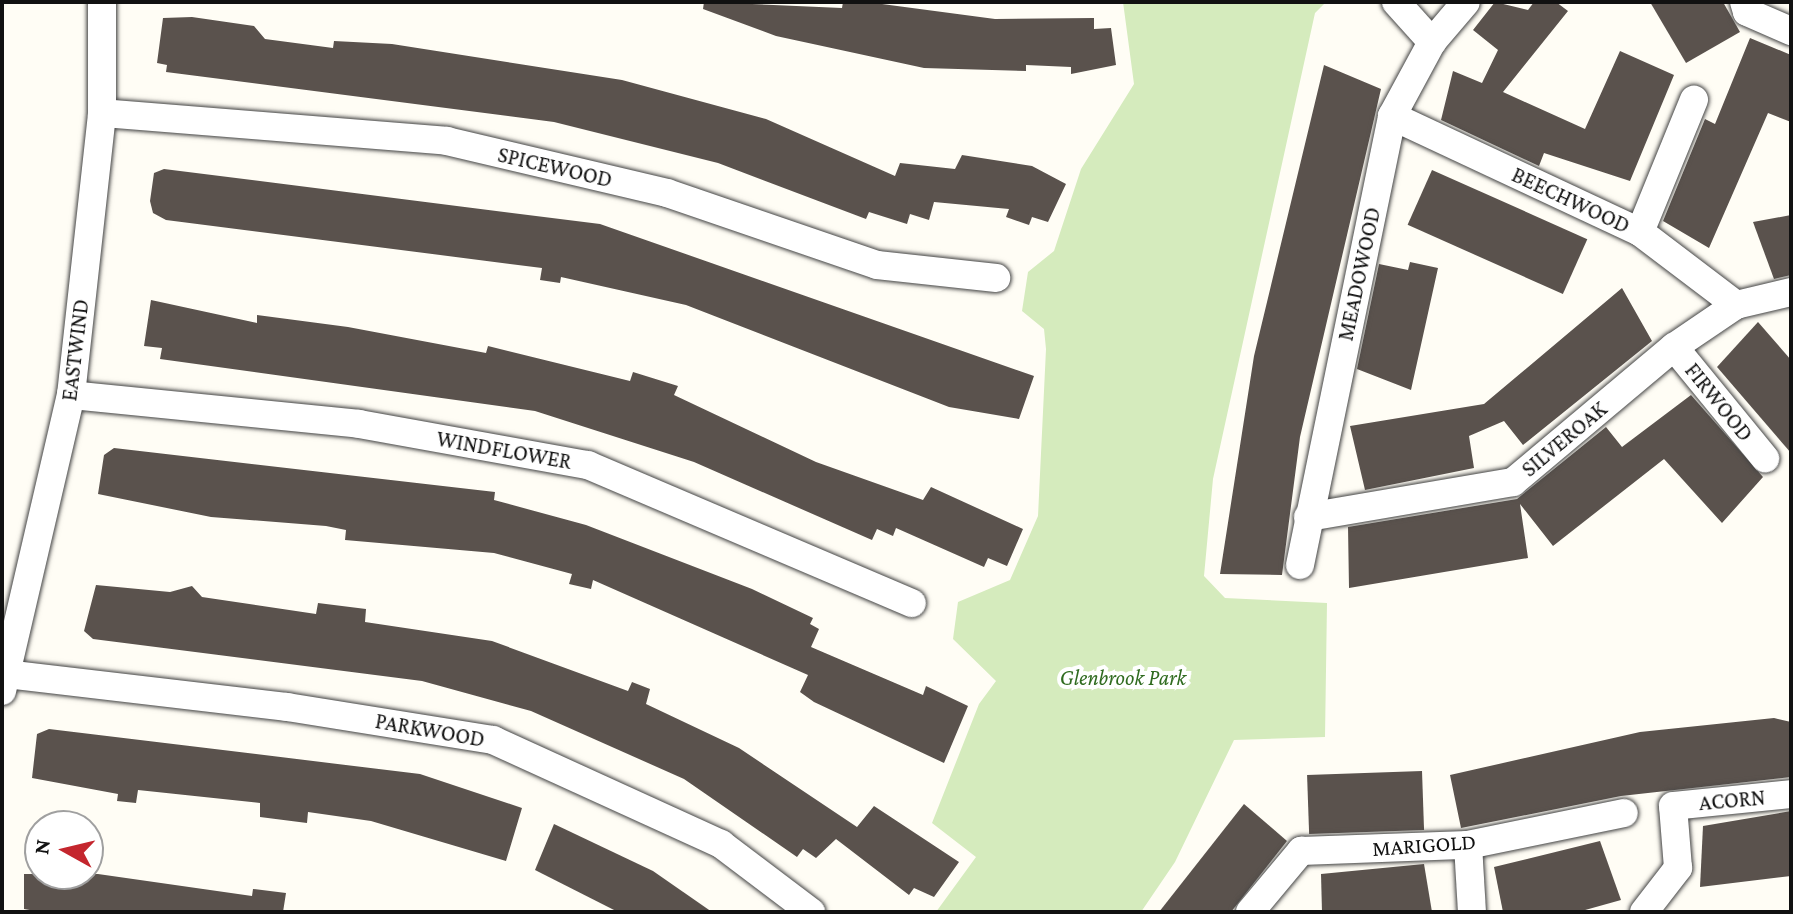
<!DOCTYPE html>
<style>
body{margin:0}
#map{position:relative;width:1793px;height:914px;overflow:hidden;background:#fffdf5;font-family:"Crimson Pro",serif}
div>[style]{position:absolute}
.green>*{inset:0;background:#d5ebbd}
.building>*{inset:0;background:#5a524d;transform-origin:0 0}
.roads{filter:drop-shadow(0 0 2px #444) drop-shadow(0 0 2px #444)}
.minor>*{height:28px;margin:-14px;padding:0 14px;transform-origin:14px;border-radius:14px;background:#fff}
span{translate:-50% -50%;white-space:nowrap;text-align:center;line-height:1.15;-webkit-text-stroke:8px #fff;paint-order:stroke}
.street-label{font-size:22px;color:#111}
.park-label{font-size:22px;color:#2f6b1f;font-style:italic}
.frame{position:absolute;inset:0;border:4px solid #111;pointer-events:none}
.north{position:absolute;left:24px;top:810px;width:80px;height:80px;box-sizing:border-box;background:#fff;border:2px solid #a0a0a0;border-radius:50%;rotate:278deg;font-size:22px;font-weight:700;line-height:32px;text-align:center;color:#111}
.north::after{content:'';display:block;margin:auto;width:28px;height:36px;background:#c4262e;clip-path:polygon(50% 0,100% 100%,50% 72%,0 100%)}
</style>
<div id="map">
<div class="green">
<i style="clip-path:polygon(1123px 2px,1326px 2px,1315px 13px,1213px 479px,1204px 576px,1225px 598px,1327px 603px,1325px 737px,1234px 740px,1175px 862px,1141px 912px,936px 912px,976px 857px,932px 823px,979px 704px,996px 681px,953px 639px,958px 602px,1010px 580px,1038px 516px,1046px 349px,1044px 329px,1022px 311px,1028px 272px,1054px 251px,1081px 169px,1134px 84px)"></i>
</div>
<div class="building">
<i style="clip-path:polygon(704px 2px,842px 8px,843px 2px,867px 2px,995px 19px,1094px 18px,1094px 29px,1111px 28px,1116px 65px,1071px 74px,1071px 67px,1026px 65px,1026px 71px,924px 68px,776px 36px,703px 9px)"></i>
<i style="clip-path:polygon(1495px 2px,1528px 10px,1534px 2px,1556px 2px,1568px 11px,1503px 92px,1585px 129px,1620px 51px,1674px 75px,1630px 181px,1544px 153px,1539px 166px,1441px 120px,1453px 71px,1482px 83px,1498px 50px,1473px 30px)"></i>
<i style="clip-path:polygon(1650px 2px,1723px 2px,1740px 32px,1686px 63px)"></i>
<i style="clip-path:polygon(192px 17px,254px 26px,265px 39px,333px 48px,334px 41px,392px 44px,622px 80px,766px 119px,895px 176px,900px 163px,955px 169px,962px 155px,1032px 166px,1066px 184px,1048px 222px,1032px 217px,1029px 225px,1006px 217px,1009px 209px,934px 202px,929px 220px,910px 214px,907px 224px,869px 212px,866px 219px,718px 163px,554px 122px,166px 72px,167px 65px,157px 63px,163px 18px)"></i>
<i style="clip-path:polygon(1750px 38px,1791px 55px,1791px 122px,1768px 113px,1709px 248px,1663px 221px,1705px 119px,1715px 124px)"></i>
<i style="clip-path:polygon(1324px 65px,1381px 89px,1300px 437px,1282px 575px,1220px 574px,1254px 356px)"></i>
<i style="clip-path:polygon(164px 169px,600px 224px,1034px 376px,1019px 419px,949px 407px,686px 305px,561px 277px,560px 283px,540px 280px,542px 268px,166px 220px,153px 213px,150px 201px,154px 173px)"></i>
<i style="left:1432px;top:170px;width:170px;height:60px;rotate:24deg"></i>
<i style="clip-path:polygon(1791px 215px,1791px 275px,1774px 279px,1753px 222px)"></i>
<i style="clip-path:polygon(1410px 262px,1438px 268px,1411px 390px,1357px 369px,1379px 264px,1408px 270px)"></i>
<i style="clip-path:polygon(1622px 288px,1652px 341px,1523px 445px,1504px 421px,1469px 436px,1474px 468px,1365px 490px,1350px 426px,1484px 404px)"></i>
<i style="clip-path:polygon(151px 300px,257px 323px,257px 315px,348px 327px,486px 353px,488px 346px,630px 381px,633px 372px,678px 386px,674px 395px,816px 462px,923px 500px,931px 487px,1023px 529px,1007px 566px,988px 558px,984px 567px,896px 528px,893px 536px,877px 529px,872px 540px,694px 462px,535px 411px,160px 359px,162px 348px,144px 346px)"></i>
<i style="clip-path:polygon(1758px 322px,1791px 360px,1791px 453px,1717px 367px)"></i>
<i style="clip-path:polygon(1691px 395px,1763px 477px,1722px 523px,1664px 459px,1553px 546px,1520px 504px,1528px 558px,1349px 588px,1348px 527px,1517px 499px,1606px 427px,1622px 447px)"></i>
<i style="clip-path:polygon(114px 448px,495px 492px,494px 500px,586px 525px,752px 589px,813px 618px,810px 624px,819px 629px,811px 647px,923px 695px,926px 686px,968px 706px,944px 763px,814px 702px,800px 692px,808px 675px,593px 580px,591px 589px,569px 584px,572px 574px,494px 553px,345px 540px,346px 530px,326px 526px,211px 517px,98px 494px,104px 455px)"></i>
<i style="clip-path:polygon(96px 585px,170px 592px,192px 586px,202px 597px,316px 614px,318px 603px,366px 609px,365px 622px,492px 641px,628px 691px,632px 682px,650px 689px,646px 704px,739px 748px,857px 827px,874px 806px,959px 862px,934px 897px,914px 888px,909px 895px,836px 839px,816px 858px,803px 849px,797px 857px,684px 779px,531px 711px,422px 681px,93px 639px,84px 631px)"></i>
<i style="clip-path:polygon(1774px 718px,1791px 722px,1791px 777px,1621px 796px,1461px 828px,1450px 775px,1640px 732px)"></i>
<i style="clip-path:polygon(49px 729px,420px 774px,522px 808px,506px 861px,371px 821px,308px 812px,307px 823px,260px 817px,260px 803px,138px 790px,136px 803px,117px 801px,118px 794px,32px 778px,37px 734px)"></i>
<i style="left:1422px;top:771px;width:59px;height:115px;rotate:88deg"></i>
<i style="clip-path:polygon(1244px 804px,1287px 841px,1231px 912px,1159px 912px)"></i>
<i style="clip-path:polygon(1791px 811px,1791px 876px,1700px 887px,1703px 826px)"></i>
<i style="clip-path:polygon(554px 824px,653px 871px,712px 912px,618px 912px,535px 870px)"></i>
<i style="clip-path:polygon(1600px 841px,1621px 900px,1578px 912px,1503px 912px,1494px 867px)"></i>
<i style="clip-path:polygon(1424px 864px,1432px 912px,1322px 912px,1321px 874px)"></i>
<i style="clip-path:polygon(24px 874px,98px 874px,252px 896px,253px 889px,286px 893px,283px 912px,41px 912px,24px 909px)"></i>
</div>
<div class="roads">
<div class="minor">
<i style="left:1396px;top:2px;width:54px;rotate:48deg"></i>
<i style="left:1744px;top:2px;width:10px;rotate:73deg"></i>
<i style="left:1747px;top:12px;width:48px;rotate:23.4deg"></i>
<i style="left:102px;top:113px;width:346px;rotate:4.6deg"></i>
<i style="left:447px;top:141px;width:226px;rotate:13.3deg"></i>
<i style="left:667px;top:193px;width:222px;rotate:18.9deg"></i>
<i style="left:877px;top:265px;width:120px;rotate:6.2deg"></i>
<i style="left:1392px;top:116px;width:274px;rotate:25.1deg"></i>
<i style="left:1640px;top:232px;width:121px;rotate:37.2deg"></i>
<i style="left:1640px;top:232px;width:143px;rotate:-67.8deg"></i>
<i style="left:1674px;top:347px;width:144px;rotate:50.7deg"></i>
<i style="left:71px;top:395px;width:289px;rotate:5.7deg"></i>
<i style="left:359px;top:424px;width:233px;rotate:10.2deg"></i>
<i style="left:588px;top:465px;width:352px;rotate:23.1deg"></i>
<i style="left:1308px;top:517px;width:208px;rotate:-9.7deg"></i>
<i style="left:1513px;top:482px;width:210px;rotate:-40deg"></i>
<i style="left:1674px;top:347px;width:75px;rotate:-34.1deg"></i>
<i style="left:1736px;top:305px;width:57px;rotate:-13.3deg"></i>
<i style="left:1300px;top:565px;width:458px;rotate:-78.4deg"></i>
<i style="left:1392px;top:116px;width:84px;rotate:-61.6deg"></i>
<i style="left:1432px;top:42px;width:52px;rotate:-49.6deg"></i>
<i style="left:6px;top:674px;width:283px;rotate:6.7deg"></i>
<i style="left:287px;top:707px;width:209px;rotate:9.1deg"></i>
<i style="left:493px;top:740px;width:251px;rotate:24.5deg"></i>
<i style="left:721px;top:844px;width:113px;rotate:37.1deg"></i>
<i style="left:2px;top:691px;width:304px;rotate:-76.9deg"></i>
<i style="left:71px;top:395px;width:284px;rotate:-83.7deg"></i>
<i style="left:102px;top:113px;width:111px;rotate:-90deg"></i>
<i style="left:1468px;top:845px;width:67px;rotate:86.6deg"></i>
<i style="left:1250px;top:912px;width:80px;rotate:-50.1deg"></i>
<i style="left:1301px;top:851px;width:167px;rotate:-2.1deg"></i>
<i style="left:1468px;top:845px;width:159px;rotate:-11.6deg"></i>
<i style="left:1644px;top:912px;width:56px;rotate:-52.3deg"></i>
<i style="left:1678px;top:868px;width:62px;rotate:-94.6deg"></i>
<i style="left:1673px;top:806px;width:119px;rotate:-5.8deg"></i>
</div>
</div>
<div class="street-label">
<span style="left:555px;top:167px;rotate:13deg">SPICEWOOD</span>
<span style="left:1571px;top:200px;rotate:25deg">BEECHWOOD</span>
<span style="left:1359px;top:274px;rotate:-78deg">MEADOWOOD</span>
<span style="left:75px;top:350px;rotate:-83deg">EASTWIND</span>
<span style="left:1719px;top:402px;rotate:51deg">FIRWOOD</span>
<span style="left:1564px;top:439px;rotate:-40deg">SILVEROAK</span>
<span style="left:504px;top:450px;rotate:10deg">WINDFLOWER</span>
<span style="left:430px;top:730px;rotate:10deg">PARKWOOD</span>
<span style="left:1732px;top:800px;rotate:-5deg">ACORN</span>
<span style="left:1424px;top:845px;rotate:-4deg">MARIGOLD</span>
</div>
<div class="park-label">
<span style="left:1123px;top:678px">Glenbrook Park</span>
</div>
<div class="frame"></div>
<div class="north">N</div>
</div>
